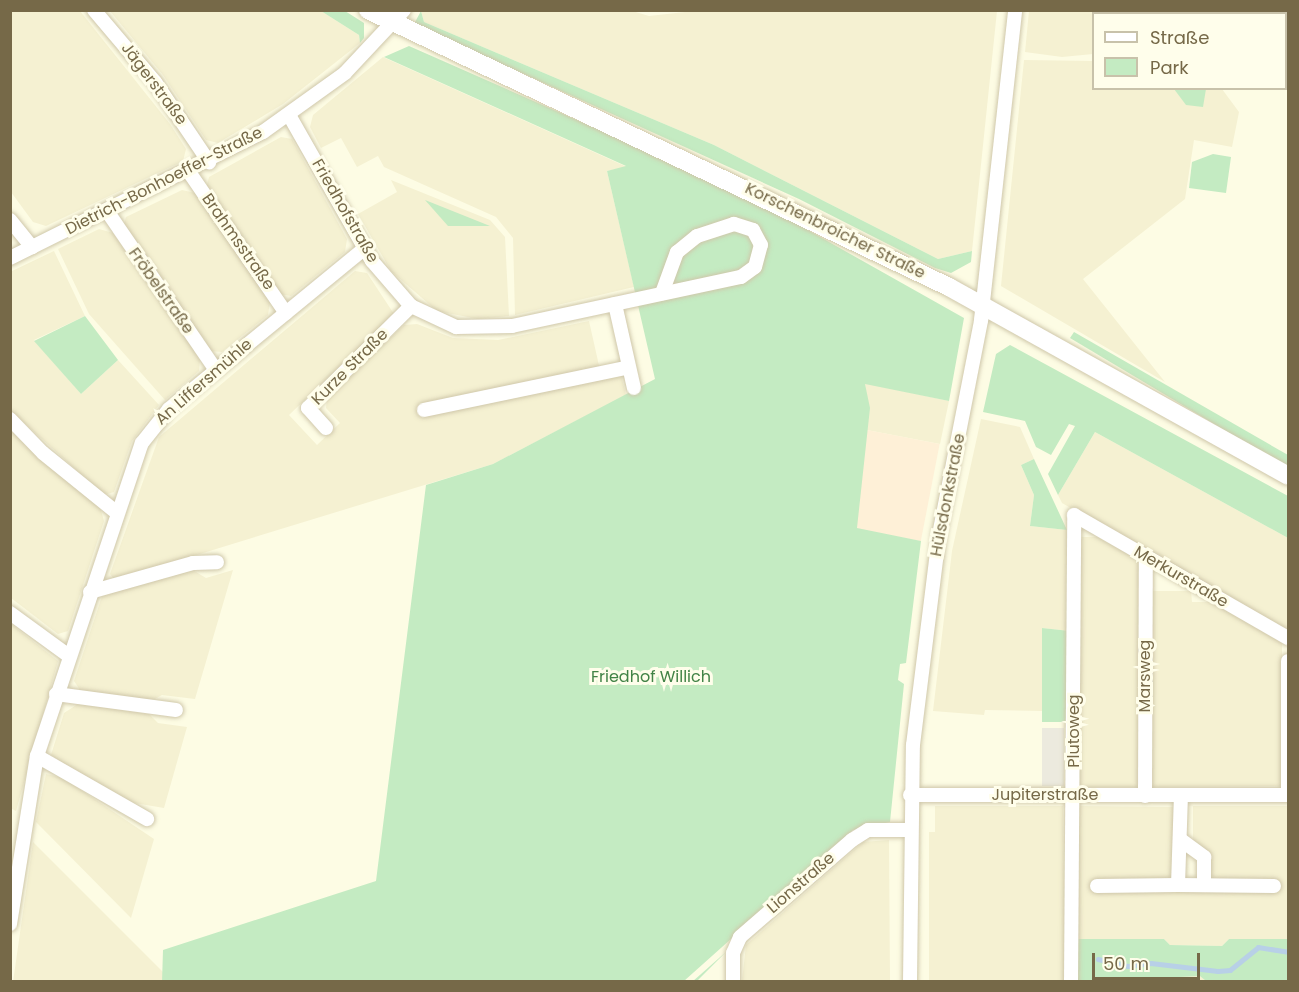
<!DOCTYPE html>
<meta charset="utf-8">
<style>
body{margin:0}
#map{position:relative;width:1299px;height:992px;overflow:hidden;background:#fdfce4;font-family:Poppins,sans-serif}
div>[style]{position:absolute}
.residential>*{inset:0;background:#f5f1d2}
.commercial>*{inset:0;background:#fef0d7;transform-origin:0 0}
.industrial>*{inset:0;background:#eceade;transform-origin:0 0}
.green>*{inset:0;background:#c4ebc2}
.stream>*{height:4.5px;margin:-2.25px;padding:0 2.25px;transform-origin:2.25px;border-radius:2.25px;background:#b8d0e7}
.roads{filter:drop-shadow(0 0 2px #cfc7aa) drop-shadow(0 0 2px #cfc7aa)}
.street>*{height:14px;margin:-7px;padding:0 7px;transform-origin:7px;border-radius:7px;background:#fff}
.secondary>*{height:18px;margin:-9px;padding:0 9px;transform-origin:9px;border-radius:9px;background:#fff}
span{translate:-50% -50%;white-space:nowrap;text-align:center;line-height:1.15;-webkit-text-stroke:6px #fffeeb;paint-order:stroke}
.street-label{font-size:16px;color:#766948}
.park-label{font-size:16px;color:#428346}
.frame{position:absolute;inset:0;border:12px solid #766948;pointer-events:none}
.legend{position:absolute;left:1092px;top:12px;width:195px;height:78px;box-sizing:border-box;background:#fffeeb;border:2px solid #c8c2aa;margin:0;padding:8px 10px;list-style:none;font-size:18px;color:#766948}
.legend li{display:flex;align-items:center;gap:12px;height:30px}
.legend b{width:30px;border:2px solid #c8c2aa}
.scale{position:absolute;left:1092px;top:953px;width:108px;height:27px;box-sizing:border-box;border:3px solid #766948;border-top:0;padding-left:8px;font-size:18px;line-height:21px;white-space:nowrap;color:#766948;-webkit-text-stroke:4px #fffeeb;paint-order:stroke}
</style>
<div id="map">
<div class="residential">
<i style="clip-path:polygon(11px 10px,80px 11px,170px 124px,186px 149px,183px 161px,46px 226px,33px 222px,11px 192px)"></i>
<i style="clip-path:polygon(629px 10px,649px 16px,703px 10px,997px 11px,972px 251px,938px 259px,714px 145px,424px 22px,421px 11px)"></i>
<i style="clip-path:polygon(110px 11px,321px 11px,359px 35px,360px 43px,283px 104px,218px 143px,206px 140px,163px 75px)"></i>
<i style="clip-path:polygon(1029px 11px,1029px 10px,1170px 11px,1094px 14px,1093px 54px,1062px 57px,1025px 52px)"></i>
<i style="clip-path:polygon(383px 57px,627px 167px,607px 171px,634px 287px,515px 315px,513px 238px,496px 217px,384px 167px,378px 156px,357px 167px,341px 138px,321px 148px,310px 127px,313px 115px)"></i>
<i style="clip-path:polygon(1024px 60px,1093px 61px,1094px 88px,1222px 89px,1239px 112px,1232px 147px,1194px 140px,1185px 199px,1083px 279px,1165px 382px,1001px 286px)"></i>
<i style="clip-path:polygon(281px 137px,292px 139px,347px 239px,345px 252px,291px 296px,279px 294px,206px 189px,209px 177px)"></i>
<i style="clip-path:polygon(391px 180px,490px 220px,505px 237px,509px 316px,478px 319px,437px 311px,391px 271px,358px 214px,397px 192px)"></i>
<i style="clip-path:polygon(182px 190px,195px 193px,270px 302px,268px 315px,222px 352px,210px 351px,123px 227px,126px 217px)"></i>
<i style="clip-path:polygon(99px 229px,113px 233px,200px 359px,199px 371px,165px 400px,89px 314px,58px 249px)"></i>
<i style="clip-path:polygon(54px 251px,85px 316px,34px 340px,81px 394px,118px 360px,159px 405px,132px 441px,114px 492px,104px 495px,11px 411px,10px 272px)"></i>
<i style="clip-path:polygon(355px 271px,367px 273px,394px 314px,289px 415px,317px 445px,340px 423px,326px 408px,327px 398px,404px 325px,417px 324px,453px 338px,498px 340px,589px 321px,600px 370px,421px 404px,621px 375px,626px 395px,493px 464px,115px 580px,110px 574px,159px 437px)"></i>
<i style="clip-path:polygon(865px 383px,949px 401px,940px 444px,867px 430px)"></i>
<i style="clip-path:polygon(981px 419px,1020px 427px,1034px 459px,1021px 465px,1034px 495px,1030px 526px,1067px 530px,1070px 538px,1070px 631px,1042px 628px,1042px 711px,985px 710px,984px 715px,933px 711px,952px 551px)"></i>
<i style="clip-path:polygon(10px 428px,100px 507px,104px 521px,68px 631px,58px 634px,11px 598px)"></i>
<i style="clip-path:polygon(1095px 432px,1288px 538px,1288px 632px,1062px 503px,1058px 495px)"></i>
<i style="clip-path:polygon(1077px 537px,1097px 537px,1142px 562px,1142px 787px,1077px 787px)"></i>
<i style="clip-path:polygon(191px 569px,206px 578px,233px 570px,195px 699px,162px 695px,149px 702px,82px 693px,74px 681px,102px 596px)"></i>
<i style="clip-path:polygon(1149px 591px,1191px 591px,1192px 602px,1211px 602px,1282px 643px,1282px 786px,1149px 787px)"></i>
<i style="clip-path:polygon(11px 624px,58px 661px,16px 811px,10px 808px)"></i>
<i style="clip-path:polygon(78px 704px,149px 714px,158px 723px,187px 727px,164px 808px,117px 800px,51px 755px,64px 713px)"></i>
<i style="clip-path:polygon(46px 774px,63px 778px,154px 839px,131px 918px,36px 822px)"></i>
<i style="clip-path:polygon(935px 806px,1063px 806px,1065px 982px,929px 981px,929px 832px,935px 832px)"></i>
<i style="clip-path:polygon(1075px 806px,1173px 807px,1173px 879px,1210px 879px,1210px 852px,1193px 846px,1193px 806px,1288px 806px,1288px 939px,1229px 939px,1222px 946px,1170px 945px,1164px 939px,1075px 939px)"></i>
<i style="clip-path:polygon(889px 840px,890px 981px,742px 981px,746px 945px,863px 842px)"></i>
<i style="clip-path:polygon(33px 842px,164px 973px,162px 981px,13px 982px)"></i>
<i style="clip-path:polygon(1149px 976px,1201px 976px,1206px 981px,1142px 982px)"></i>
</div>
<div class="commercial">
<i style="left:867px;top:430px;width:74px;height:99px;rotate:11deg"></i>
</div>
<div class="industrial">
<i style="left:1042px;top:728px;width:22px;height:58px"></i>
</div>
<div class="green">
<i style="clip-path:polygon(321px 11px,345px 11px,364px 23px,364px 38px,360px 43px,359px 35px)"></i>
<i style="clip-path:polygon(421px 11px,424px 22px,714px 145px,938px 259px,972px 251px,971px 262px,951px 273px,935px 268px,799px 199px,414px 24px)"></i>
<i style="clip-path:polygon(1170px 11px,1170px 10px,1220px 11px,1169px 13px)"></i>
<i style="clip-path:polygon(409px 46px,742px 193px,964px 318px,949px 401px,865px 384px,870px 408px,857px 528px,921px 541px,906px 663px,900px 664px,898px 680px,904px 684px,890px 822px,853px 830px,684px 981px,162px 982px,163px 950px,376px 881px,426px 485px,493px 464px,655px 379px,607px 171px,626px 166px,384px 57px)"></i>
<i style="clip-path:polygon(1174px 89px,1206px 89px,1203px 107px,1186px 105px)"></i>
<i style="clip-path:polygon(1213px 154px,1231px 157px,1226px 193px,1189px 188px,1192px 162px)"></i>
<i style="clip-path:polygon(425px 200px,490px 226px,448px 226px)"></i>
<i style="clip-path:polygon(85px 316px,118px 360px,81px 394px,34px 341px)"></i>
<i style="clip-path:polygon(1074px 332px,1288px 455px,1288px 468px,1070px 338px)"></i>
<i style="clip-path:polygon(1010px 345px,1288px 496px,1288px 538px,1095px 432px,1058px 495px,1048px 474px,1075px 426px,1069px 424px,1051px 455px,1036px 447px,1025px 421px,983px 412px,996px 354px)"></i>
<i style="clip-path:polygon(1034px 459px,1067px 530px,1030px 526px,1034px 495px,1021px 465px)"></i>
<i style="clip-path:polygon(1042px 628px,1070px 631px,1071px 717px,1066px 722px,1042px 722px)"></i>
<i style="clip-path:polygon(1075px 939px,1164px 939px,1170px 945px,1222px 946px,1229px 939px,1288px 939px,1288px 981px,1206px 981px,1200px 976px,1075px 982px)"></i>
<i style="clip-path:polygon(727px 951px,697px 981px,692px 982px)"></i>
</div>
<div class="stream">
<i style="left:1098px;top:959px;width:31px;rotate:13deg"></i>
<i style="left:1128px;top:966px;width:23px;rotate:-7deg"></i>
<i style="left:1151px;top:963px;width:67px;rotate:6.8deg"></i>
<i style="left:1218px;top:971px;width:12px;rotate:-5deg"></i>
<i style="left:1230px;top:970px;width:36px;rotate:-39deg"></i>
<i style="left:1258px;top:947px;width:30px;rotate:9deg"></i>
</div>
<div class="roads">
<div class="street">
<i style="left:94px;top:10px;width:94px;rotate:49.7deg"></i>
<i style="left:155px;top:82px;width:97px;rotate:56deg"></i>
<i style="left:289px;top:115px;width:168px;rotate:60.4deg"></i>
<i style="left:372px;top:261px;width:60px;rotate:49.1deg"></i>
<i style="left:411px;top:306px;width:50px;rotate:25deg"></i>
<i style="left:456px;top:327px;width:56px;rotate:-1deg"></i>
<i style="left:512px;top:326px;width:234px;rotate:-12.1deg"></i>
<i style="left:741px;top:277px;width:17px;rotate:-36deg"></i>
<i style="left:755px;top:267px;width:23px;rotate:-75deg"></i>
<i style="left:761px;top:245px;width:17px;rotate:-118deg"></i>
<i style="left:753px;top:230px;width:20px;rotate:-162deg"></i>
<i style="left:734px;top:224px;width:39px;rotate:162deg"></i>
<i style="left:697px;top:236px;width:26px;rotate:141deg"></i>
<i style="left:677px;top:252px;width:44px;rotate:110.1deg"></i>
<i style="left:189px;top:172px;width:171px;rotate:55.5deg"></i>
<i style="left:107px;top:211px;width:193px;rotate:55.6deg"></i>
<i style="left:10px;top:220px;width:35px;rotate:51deg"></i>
<i style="left:10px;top:258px;width:283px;rotate:-26.5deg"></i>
<i style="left:263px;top:132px;width:101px;rotate:-35.7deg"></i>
<i style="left:345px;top:73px;width:86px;rotate:-46.9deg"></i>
<i style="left:615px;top:304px;width:86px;rotate:77.3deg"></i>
<i style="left:424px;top:410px;width:209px;rotate:-11.8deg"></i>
<i style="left:10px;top:419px;width:47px;rotate:45.9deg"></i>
<i style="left:43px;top:453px;width:95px;rotate:39deg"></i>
<i style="left:326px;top:428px;width:27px;rotate:-132deg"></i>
<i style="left:308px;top:408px;width:145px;rotate:-44.7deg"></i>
<i style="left:1074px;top:515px;width:247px;rotate:29.9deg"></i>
<i style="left:90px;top:592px;width:107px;rotate:-15.7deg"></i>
<i style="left:193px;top:563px;width:24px;rotate:-2deg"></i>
<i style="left:10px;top:613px;width:73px;rotate:36.1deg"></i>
<i style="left:56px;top:694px;width:121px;rotate:7.6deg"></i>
<i style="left:37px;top:756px;width:127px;rotate:29.8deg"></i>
<i style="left:910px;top:795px;width:378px"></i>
<i style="left:1288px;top:795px;width:134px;rotate:-90deg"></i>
<i style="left:1145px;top:796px;width:239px;rotate:-89.8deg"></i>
<i style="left:1181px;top:840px;width:29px;rotate:36deg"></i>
<i style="left:1204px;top:857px;width:28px;rotate:90deg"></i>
<i style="left:1178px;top:885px;width:96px;rotate:0.6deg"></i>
<i style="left:1097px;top:886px;width:81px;rotate:-0.7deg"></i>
<i style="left:1178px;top:885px;width:90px;rotate:-88.1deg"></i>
<i style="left:10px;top:924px;width:170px;rotate:-80.9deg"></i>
<i style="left:37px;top:756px;width:330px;rotate:-71.5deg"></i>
<i style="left:142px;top:443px;width:43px;rotate:-51.5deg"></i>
<i style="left:169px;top:409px;width:254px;rotate:-39.4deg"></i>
<i style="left:733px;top:982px;width:29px;rotate:-90deg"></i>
<i style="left:733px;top:953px;width:17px;rotate:-66deg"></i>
<i style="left:740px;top:937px;width:148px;rotate:-40.9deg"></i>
<i style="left:852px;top:840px;width:19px;rotate:-32deg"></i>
<i style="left:868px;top:830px;width:42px"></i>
<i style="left:910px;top:982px;width:237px;rotate:-89.3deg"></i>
<i style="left:913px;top:745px;width:212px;rotate:-82.9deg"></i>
<i style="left:939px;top:535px;width:219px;rotate:-78.9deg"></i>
<i style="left:981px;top:320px;width:312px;rotate:-83.7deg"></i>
<i style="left:1071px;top:982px;width:467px;rotate:-89.6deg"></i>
</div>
<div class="secondary">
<i style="left:368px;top:10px;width:644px;rotate:25.49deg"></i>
<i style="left:949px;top:287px;width:388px;rotate:29.1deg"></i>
</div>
</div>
<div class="street-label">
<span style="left:154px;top:84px;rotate:53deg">Jägerstraße</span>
<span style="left:164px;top:181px;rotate:-27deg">Dietrich-Bonhoeffer-Straße</span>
<span style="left:345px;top:211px;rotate:60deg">Friedhofstraße</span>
<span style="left:835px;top:231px;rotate:26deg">Korschenbroicher Straße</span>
<span style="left:238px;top:242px;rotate:55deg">Brahmsstraße</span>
<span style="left:161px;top:291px;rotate:55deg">Fröbelstraße</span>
<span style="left:350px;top:367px;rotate:-45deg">Kurze Straße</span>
<span style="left:204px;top:382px;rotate:-41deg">An Liffersmühle</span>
<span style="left:948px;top:495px;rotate:-79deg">Hülsdonkstraße</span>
<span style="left:1181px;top:577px;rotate:30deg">Merkurstraße</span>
<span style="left:1145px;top:676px;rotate:-90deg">Marsweg</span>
<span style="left:1074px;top:731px;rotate:-90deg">Plutoweg</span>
<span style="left:1045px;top:795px">Jupiterstraße</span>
<span style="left:801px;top:883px;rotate:-41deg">Lionstraße</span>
</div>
<div class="park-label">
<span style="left:651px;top:677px">Friedhof Willich</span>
</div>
<div class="frame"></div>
<ul class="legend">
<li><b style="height:8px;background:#fff"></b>Straße</li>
<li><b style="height:16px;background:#c4ebc2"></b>Park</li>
</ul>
<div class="scale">50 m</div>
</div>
